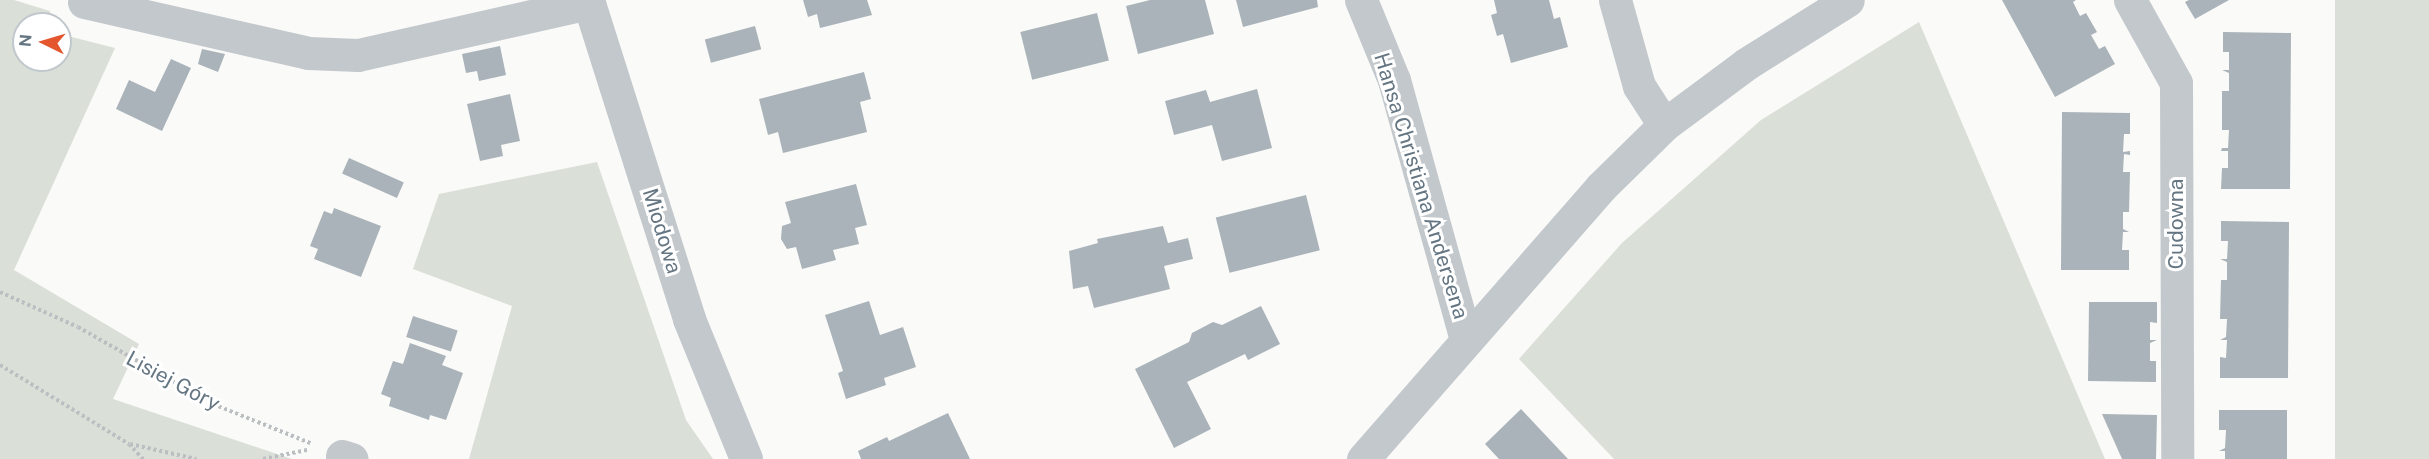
<!DOCTYPE html>
<meta charset="utf-8">
<style>
body{margin:0}
#map{position:relative;width:2429px;height:459px;overflow:hidden;background:#fafaf8;font-family:"Public Sans",sans-serif}
div>[style]{position:absolute}
.green>*{inset:0;background:#dadfd7;transform-origin:0 0}
.building>*{inset:0;background:#aab3b9;transform-origin:0 0}
.path>*{height:4px;margin-top:-2px;transform-origin:0;background:repeating-linear-gradient(90deg,#bbbfc2 0 3px,transparent 0 6px)}
.minor>*{height:33px;margin:-16.5px;padding:0 16.5px;transform-origin:16.5px;border-radius:16.5px;background:#c3c8cc}
span{translate:-50% -50%;white-space:nowrap;text-align:center;line-height:1.15;-webkit-text-stroke:6px #fff;paint-order:stroke}
.street-label{font-size:21px;color:#657683}
.north{position:absolute;left:12px;top:12px;width:60px;height:60px;box-sizing:border-box;background:#fff;border:2px solid #c1c8cd;border-radius:50%;rotate:275deg;font-size:16px;font-weight:700;line-height:24px;text-align:center;color:#657683}
.north::after{content:'';display:block;margin:auto;width:21px;height:27px;background:#e4572e;clip-path:polygon(50% 0,100% 100%,50% 72%,0 100%)}
</style>
<div id="map">
<div class="green">
<i style="clip-path:polygon(0 0,14px 0,50px 11px,49px 24px,24px 24px,24px 60px,60px 60px,60px 34px,115px 48px,14px 270px,139px 344px,113px 399px,292px 459px,0 459px)"></i>
<i style="left:2335px;top:0;width:94px;height:459px"></i>
<i style="clip-path:polygon(1919px 22px,2105px 459px,1614px 459px,1519px 359px,1622px 243px,1761px 120px)"></i>
<i style="clip-path:polygon(597px 162px,686px 420px,713px 459px,469px 459px,512px 306px,413px 269px,439px 194px)"></i>
</div>
<div class="building">
<i style="clip-path:polygon(803px 0,867px 0,872px 15px,820px 28px,817px 14px,808px 17px)"></i>
<i style="clip-path:polygon(1150px 0,1205px 0,1214px 34px,1138px 54px,1126px 6px)"></i>
<i style="clip-path:polygon(1236px 0,1317px 0,1318px 7px,1243px 27px)"></i>
<i style="clip-path:polygon(1494px 0,1549px 0,1554px 19px,1560px 17px,1568px 47px,1511px 63px,1503px 34px,1497px 36px,1491px 15px,1497px 13px)"></i>
<i style="clip-path:polygon(2002px 0,2076px 0,2073px 2px,2080px 16px,2086px 13px,2097px 32px,2091px 35px,2099px 49px,2105px 46px,2115px 64px,2055px 97px)"></i>
<i style="clip-path:polygon(2189px 0,2229px 0,2195px 19px,2185px 2px)"></i>
<i style="left:1097px;top:13px;width:49px;height:79px;rotate:76deg"></i>
<i style="left:755px;top:26px;width:24px;height:52px;rotate:75deg"></i>
<i style="clip-path:polygon(2223px 32px,2291px 33px,2290px 189px,2221px 189px,2222px 168px,2228px 168px,2228px 151px,2221px 151px,2222px 148px,2228px 148px,2229px 130px,2222px 130px,2222px 91px,2229px 91px,2229px 73px,2222px 70px,2229px 70px,2229px 52px,2223px 52px)"></i>
<i style="clip-path:polygon(500px 46px,506px 75px,479px 81px,477px 71px,466px 73px,462px 54px)"></i>
<i style="clip-path:polygon(202px 49px,225px 54px,218px 72px,198px 64px)"></i>
<i style="clip-path:polygon(171px 59px,191px 68px,162px 131px,116px 109px,129px 80px,155px 92px)"></i>
<i style="clip-path:polygon(864px 72px,871px 99px,860px 102px,867px 132px,783px 153px,778px 132px,768px 135px,759px 99px)"></i>
<i style="clip-path:polygon(1257px 89px,1272px 148px,1222px 161px,1212px 125px,1174px 135px,1165px 101px,1206px 90px,1210px 102px)"></i>
<i style="clip-path:polygon(510px 94px,520px 141px,501px 145px,503px 156px,480px 161px,467px 104px)"></i>
<i style="clip-path:polygon(2062px 112px,2130px 113px,2130px 134px,2124px 134px,2123px 152px,2130px 151px,2130px 155px,2124px 154px,2123px 172px,2130px 172px,2129px 212px,2123px 212px,2123px 229px,2129px 232px,2123px 232px,2122px 250px,2129px 250px,2129px 270px,2061px 270px)"></i>
<i style="left:349px;top:158px;width:60px;height:17px;rotate:24deg"></i>
<i style="clip-path:polygon(856px 184px,867px 225px,855px 228px,859px 244px,833px 250px,836px 260px,802px 269px,796px 247px,787px 249px,781px 239px,782px 226px,791px 223px,785px 202px)"></i>
<i style="left:1306px;top:195px;width:57px;height:93px;rotate:76deg"></i>
<i style="clip-path:polygon(334px 208px,381px 226px,361px 277px,314px 259px,318px 249px,310px 246px,324px 211px,332px 214px)"></i>
<i style="clip-path:polygon(2221px 221px,2289px 222px,2288px 378px,2220px 378px,2220px 357px,2226px 358px,2227px 340px,2220px 340px,2226px 337px,2227px 319px,2220px 319px,2221px 280px,2227px 280px,2227px 262px,2220px 259px,2227px 259px,2228px 241px,2221px 241px)"></i>
<i style="clip-path:polygon(1163px 226px,1168px 243px,1188px 238px,1193px 259px,1164px 266px,1170px 289px,1094px 308px,1088px 286px,1073px 289px,1069px 251px,1098px 243px,1097px 239px)"></i>
<i style="clip-path:polygon(869px 301px,880px 335px,903px 327px,916px 367px,884px 378px,886px 385px,846px 399px,838px 373px,843px 371px,825px 315px)"></i>
<i style="clip-path:polygon(2089px 302px,2157px 302px,2157px 323px,2150px 322px,2150px 340px,2157px 340px,2150px 343px,2150px 361px,2156px 361px,2156px 382px,2088px 381px)"></i>
<i style="clip-path:polygon(1261px 306px,1280px 344px,1248px 360px,1245px 354px,1187px 382px,1211px 429px,1174px 448px,1135px 369px,1189px 342px,1192px 333px,1213px 322px,1222px 325px)"></i>
<i style="left:413px;top:316px;width:47px;height:22px;rotate:18deg"></i>
<i style="clip-path:polygon(410px 343px,446px 356px,442px 365px,463px 373px,446px 420px,430px 415px,429px 420px,389px 406px,391px 398px,381px 394px,393px 361px,403px 364px)"></i>
<i style="clip-path:polygon(1521px 409px,1568px 459px,1499px 459px,1485px 444px)"></i>
<i style="clip-path:polygon(2219px 410px,2287px 410px,2287px 459px,2225px 459px,2225px 451px,2219px 451px,2225px 448px,2226px 430px,2219px 430px)"></i>
<i style="clip-path:polygon(948px 413px,970px 459px,861px 459px,858px 451px,887px 437px,889px 441px)"></i>
<i style="clip-path:polygon(2102px 414px,2157px 415px,2156px 459px,2122px 459px)"></i>
</div>
<div class="path">
<i style="left:0;top:292px;width:85px;rotate:24.2deg"></i>
<i style="left:78px;top:327px;width:155px;rotate:29.7deg"></i>
<i style="left:213px;top:404px;width:105px;rotate:21.9deg"></i>
<i style="left:0;top:365px;width:151px;rotate:31.5deg"></i>
<i style="left:129px;top:444px;width:21px;rotate:47deg"></i>
<i style="left:130px;top:444px;width:68px;rotate:12.8deg"></i>
<i style="left:263px;top:459px;width:45px;rotate:-11.6deg"></i>
</div>
<div class="minor">
<i style="left:588px;top:0;width:335px;rotate:72.4deg"></i>
<i style="left:689px;top:319px;width:151px;rotate:67.8deg"></i>
<i style="left:1361px;top:0;width:87px;rotate:67.6deg"></i>
<i style="left:1394px;top:80px;width:269px;rotate:74.5deg"></i>
<i style="left:1615px;top:0;width:89px;rotate:74.4deg"></i>
<i style="left:1639px;top:86px;width:46px;rotate:57.3deg"></i>
<i style="left:2130px;top:0;width:95px;rotate:61deg"></i>
<i style="left:2176px;top:83px;width:376px;rotate:89.8deg"></i>
<i style="left:84px;top:2px;width:230px;rotate:12.8deg"></i>
<i style="left:308px;top:53px;width:50px;rotate:2.3deg"></i>
<i style="left:358px;top:55px;width:237px;rotate:-12.7deg"></i>
<i style="left:342px;top:456px;width:10px;rotate:17deg"></i>
<i style="left:1363px;top:459px;width:360px;rotate:-48.8deg"></i>
<i style="left:1600px;top:188px;width:90px;rotate:-44.5deg"></i>
<i style="left:1664px;top:125px;width:102px;rotate:-36.6deg"></i>
<i style="left:1746px;top:64px;width:120px;rotate:-32.1deg"></i>
</div>
<div class="street-label">
<span style="left:1421px;top:186px;rotate:73deg">Hansa Christiana Andersena</span>
<span style="left:2176px;top:224px;rotate:-90deg">Cudowna</span>
<span style="left:662px;top:231px;rotate:73deg">Miodowa</span>
<span style="left:173px;top:381px;rotate:28deg">Lisiej Góry</span>
</div>
<div class="north">N</div>
</div>
